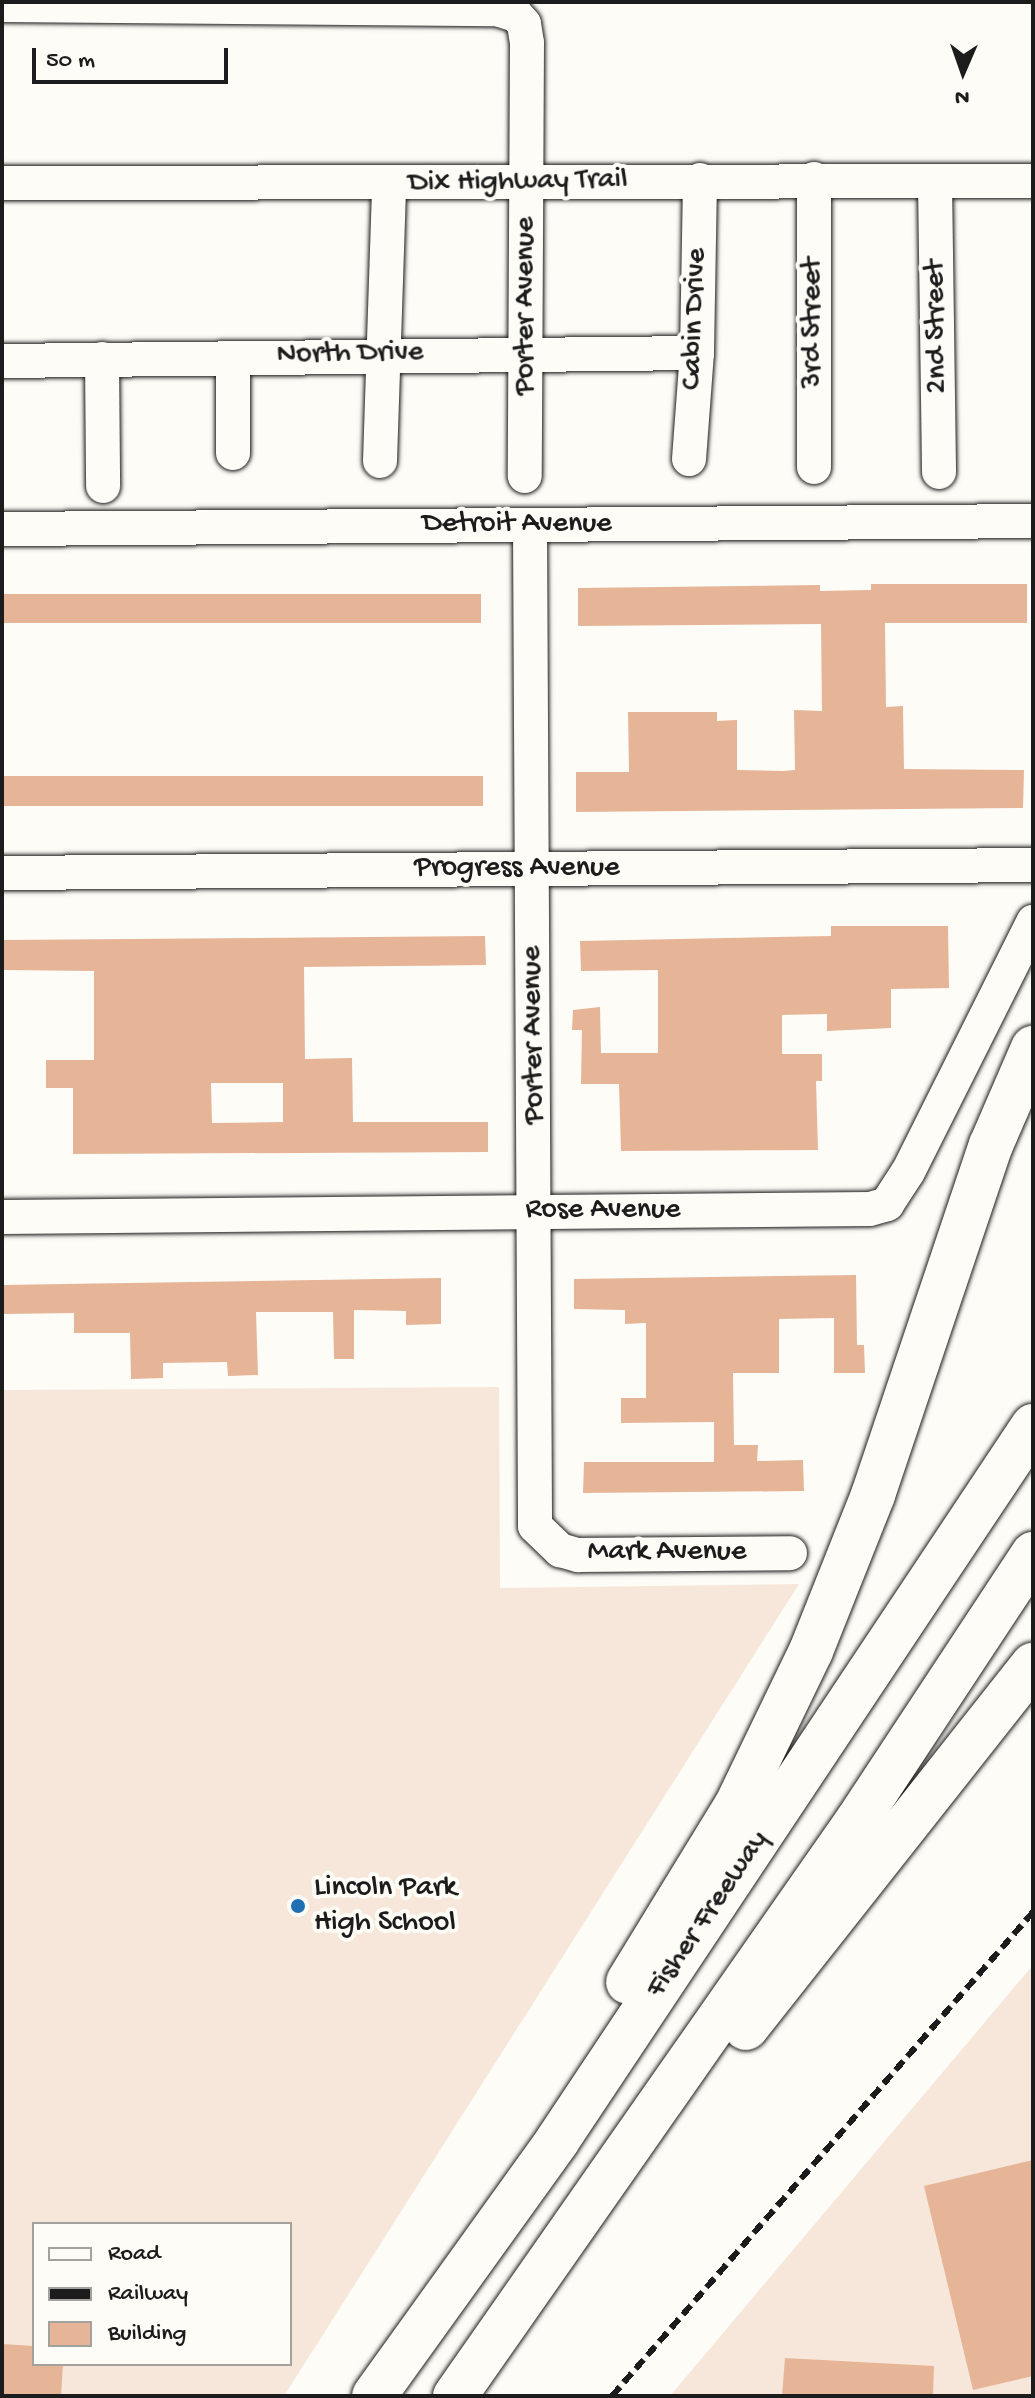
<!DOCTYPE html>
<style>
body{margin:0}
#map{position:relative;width:1035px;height:2398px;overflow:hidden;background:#fdfcf7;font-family:"Gochi Hand",sans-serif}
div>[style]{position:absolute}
.built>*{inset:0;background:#f6e7da}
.building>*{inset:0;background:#e6b597;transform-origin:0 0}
.roads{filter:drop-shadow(0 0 2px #1c1c1c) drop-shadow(0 0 2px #1c1c1c)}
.minor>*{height:34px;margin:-17px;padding:0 17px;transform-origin:17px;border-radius:17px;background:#fdfcf7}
.highway>*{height:44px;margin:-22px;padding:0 22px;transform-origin:22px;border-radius:22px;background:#fdfcf7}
.rail>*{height:6px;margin-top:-3px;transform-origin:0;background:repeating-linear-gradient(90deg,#1c1c1c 0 12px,transparent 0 18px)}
.dots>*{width:22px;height:22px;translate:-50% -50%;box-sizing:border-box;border:4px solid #fdfcf7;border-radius:50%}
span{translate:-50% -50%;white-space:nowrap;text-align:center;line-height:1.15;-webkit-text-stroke:8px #fdfcf7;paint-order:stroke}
.street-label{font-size:30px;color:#1c1c1c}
.poi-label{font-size:30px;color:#1c1c1c}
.left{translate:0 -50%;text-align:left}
.frame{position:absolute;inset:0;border:4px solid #1c1c1c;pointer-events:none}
.legend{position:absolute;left:32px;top:2222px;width:260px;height:144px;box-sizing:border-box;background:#fdfcf7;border:2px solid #a3a29f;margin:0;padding:10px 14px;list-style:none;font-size:24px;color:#1c1c1c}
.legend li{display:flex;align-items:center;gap:16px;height:40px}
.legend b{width:40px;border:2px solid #a3a29f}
.north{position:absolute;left:923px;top:32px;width:80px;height:80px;-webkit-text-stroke:6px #fdfcf7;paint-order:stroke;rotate:182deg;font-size:22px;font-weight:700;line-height:32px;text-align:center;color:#1c1c1c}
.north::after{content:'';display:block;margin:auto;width:28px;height:36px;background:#1c1c1c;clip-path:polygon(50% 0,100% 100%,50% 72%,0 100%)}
.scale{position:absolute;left:32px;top:48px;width:196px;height:36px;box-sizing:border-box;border:4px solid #1c1c1c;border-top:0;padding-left:10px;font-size:24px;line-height:28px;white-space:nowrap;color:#1c1c1c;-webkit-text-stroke:6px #fdfcf7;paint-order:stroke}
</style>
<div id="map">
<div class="built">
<i style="clip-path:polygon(evenodd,499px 1387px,500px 1588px,799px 1584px,284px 2396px,2px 2396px,2px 1390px,499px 1387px,34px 2224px,290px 2224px,290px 2364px,34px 2364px,34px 2224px)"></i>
<i style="clip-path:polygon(1033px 1965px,1033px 2396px,670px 2396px)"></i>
</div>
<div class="building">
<i style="clip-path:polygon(871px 584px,1027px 584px,1027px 623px,885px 623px,886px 707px,903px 706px,904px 769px,1024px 770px,1023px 808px,576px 812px,576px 772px,629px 772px,628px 712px,717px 712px,717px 721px,737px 720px,737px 770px,783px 771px,795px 770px,794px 710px,822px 711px,821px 624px,578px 626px,578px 588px,820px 585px,820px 591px,871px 590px)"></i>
<i style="left:481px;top:594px;width:29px;height:479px;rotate:90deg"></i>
<i style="left:483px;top:776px;width:30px;height:481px;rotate:90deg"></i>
<i style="clip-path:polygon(831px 926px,948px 926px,949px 988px,891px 989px,891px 1028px,827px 1031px,827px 1014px,782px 1015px,782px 1054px,822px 1054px,822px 1081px,816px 1081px,818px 1150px,621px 1151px,619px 1084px,581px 1084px,582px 1030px,572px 1030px,573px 1010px,600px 1007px,601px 1053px,658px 1053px,658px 970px,581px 971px,580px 941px,831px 936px)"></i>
<i style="clip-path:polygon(evenodd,485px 936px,486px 965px,304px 967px,305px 1059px,352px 1058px,353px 1122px,488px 1122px,488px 1152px,73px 1154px,73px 1088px,46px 1088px,46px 1060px,94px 1060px,94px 971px,2px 970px,2px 940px,485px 936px,211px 1083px,283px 1083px,283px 1122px,212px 1123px,211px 1083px)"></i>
<i style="clip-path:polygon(856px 1275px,857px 1345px,864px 1345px,865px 1373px,834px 1373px,834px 1318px,779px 1319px,779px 1373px,733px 1373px,734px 1445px,758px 1445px,757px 1461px,803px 1460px,804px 1491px,583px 1493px,584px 1462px,714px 1462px,714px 1422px,621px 1423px,621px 1398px,646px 1398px,646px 1323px,625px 1324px,625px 1310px,574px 1309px,574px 1279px)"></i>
<i style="clip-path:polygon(441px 1278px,441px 1324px,406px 1325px,406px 1311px,354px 1310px,354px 1359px,334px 1359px,333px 1312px,256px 1312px,258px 1375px,228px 1376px,227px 1362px,163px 1363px,163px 1378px,131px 1379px,130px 1333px,74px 1333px,74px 1313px,2px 1314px,2px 1285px)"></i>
<i style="clip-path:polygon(1033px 2160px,1033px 2376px,973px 2390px,924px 2186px)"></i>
<i style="clip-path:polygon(2px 2344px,34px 2346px,34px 2364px,63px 2364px,61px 2396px,2px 2396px)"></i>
<i style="clip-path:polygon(785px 2358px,934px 2366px,933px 2396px,782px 2396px)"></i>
</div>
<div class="roads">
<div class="minor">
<i style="left:2px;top:5px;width:495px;rotate:0.5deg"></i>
<i style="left:497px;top:9px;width:20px;rotate:18deg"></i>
<i style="left:516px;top:15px;width:12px;rotate:48deg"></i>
<i style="left:524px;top:24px;width:19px;rotate:81deg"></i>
<i style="left:527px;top:43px;width:433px;rotate:90.3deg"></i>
<i style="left:814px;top:179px;width:288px;rotate:90deg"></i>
<i style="left:935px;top:182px;width:290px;rotate:89.2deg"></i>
<i style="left:2px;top:183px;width:1031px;rotate:-0.11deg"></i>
<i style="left:102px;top:359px;width:127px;rotate:89.5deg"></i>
<i style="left:2px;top:361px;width:695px;rotate:-0.66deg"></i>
<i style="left:233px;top:453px;width:95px;rotate:-90deg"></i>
<i style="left:689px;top:459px;width:106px;rotate:-85.7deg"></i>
<i style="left:697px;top:353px;width:173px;rotate:-89deg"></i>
<i style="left:380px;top:461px;width:276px;rotate:-88.1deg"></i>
<i style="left:530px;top:526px;width:1000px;rotate:89.71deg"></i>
<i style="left:535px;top:1526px;width:35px;rotate:44deg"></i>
<i style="left:560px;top:1550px;width:19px;rotate:16deg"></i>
<i style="left:578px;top:1555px;width:212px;rotate:-0.5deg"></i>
<i style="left:2px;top:529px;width:1031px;rotate:-0.44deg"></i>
<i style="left:2px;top:873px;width:1031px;rotate:-0.44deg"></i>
<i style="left:2px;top:1217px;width:868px;rotate:-0.53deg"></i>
<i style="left:870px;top:1209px;width:18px;rotate:-16deg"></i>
<i style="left:887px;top:1204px;width:38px;rotate:-57deg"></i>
<i style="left:908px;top:1172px;width:280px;rotate:-63.4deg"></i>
</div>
<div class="highway">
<i style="left:628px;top:1982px;width:206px;rotate:-58.5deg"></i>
<i style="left:736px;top:1806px;width:172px;rotate:-64.2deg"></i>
<i style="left:811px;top:1651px;width:168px;rotate:-68.3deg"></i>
<i style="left:873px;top:1495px;width:369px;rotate:-71.4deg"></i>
<i style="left:991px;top:1145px;width:106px;rotate:-66.6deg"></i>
<i style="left:746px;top:2028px;width:463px;rotate:-51.7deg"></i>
<i style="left:374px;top:2396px;width:314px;rotate:-54.3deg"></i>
<i style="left:557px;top:2141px;width:859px;rotate:-56.35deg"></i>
<i style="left:455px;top:2396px;width:702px;rotate:-55.04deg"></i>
<i style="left:857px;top:1821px;width:320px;rotate:-56.6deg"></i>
</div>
</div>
<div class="rail">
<i style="left:612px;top:2396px;width:641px;rotate:-48.98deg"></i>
</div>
<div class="dots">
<i style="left:298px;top:1906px;background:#1f6fb2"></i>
</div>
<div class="street-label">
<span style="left:518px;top:183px;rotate:-1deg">Dix Highway Trail</span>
<span style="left:527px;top:306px;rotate:-90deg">Porter Avenue</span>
<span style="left:696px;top:319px;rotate:-88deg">Cabin Drive</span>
<span style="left:814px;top:323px;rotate:-90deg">3rd Street</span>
<span style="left:938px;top:327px;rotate:-91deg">2nd Street</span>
<span style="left:350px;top:355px;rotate:-1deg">North Drive</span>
<span style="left:517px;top:525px">Detroit Avenue</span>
<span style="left:517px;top:869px">Progress Avenue</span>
<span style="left:535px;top:1035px;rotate:-91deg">Porter Avenue</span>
<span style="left:603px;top:1211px">Rose Avenue</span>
<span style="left:667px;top:1553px">Mark Avenue</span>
<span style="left:709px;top:1915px;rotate:-56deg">Fisher Freeway</span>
</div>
<div class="poi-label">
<span class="left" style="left:314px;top:1906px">Lincoln Park<br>High School</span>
</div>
<div class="frame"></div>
<ul class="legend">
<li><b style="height:10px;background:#fdfcf7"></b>Road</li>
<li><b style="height:10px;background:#1c1c1c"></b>Railway</li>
<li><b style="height:22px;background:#e6b597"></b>Building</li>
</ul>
<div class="north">N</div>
<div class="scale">50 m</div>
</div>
